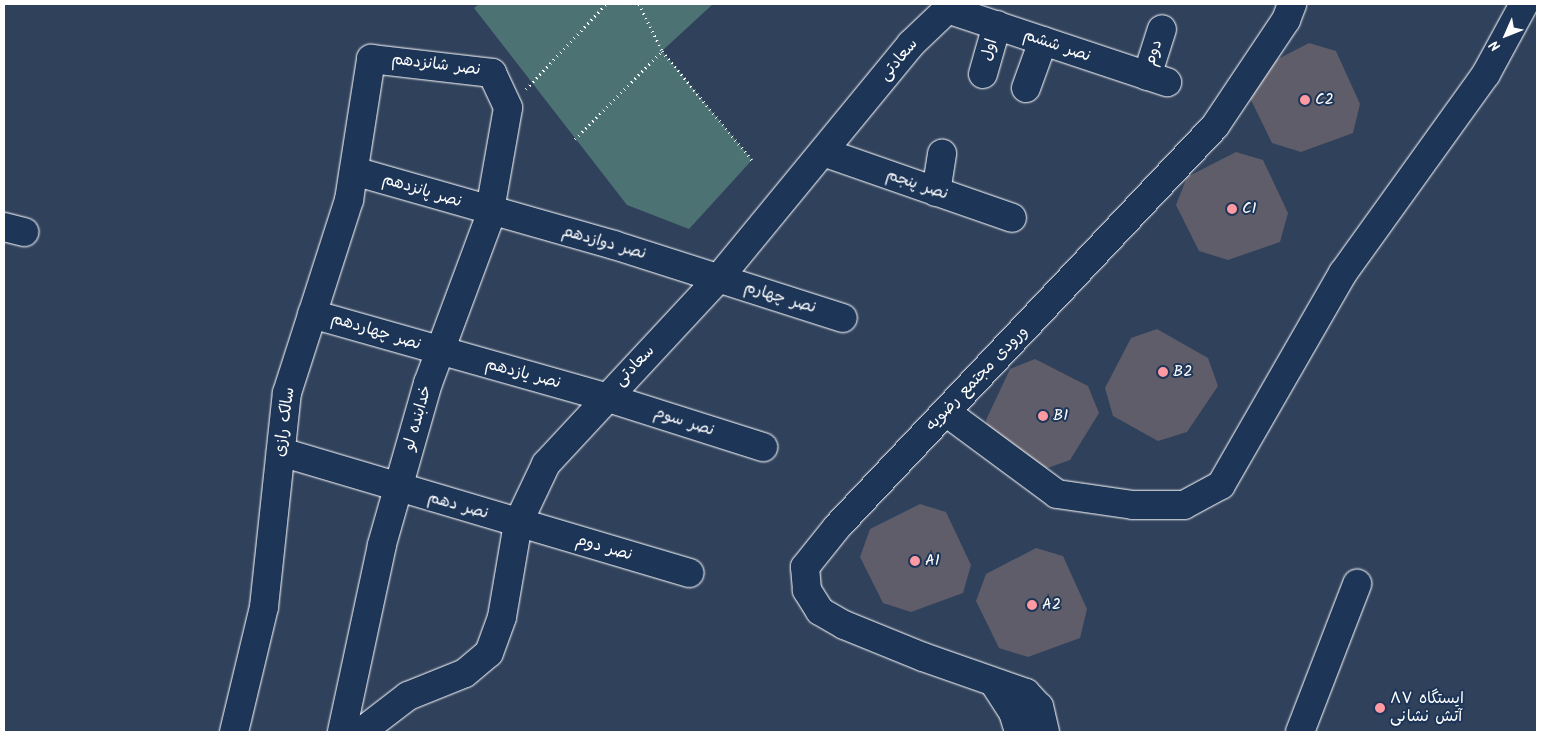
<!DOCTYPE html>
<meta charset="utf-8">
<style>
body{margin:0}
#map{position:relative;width:1541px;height:736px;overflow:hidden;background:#30415c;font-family:Kalam,"Playpen Sans Arabic",sans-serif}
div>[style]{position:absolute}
.green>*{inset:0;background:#4d7273}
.building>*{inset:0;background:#5e5d69}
.path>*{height:3px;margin-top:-1.5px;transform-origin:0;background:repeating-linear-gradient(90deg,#fff 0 1px,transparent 0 5px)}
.roads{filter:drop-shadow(0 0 1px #fff) drop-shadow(0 0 1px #fff)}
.minor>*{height:28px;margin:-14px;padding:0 14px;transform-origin:14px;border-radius:14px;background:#1d3557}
.dots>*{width:14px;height:14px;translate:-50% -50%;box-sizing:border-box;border:2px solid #1d3557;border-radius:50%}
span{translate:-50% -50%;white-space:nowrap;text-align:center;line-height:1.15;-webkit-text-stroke:4px #1d3557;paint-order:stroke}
.street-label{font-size:16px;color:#fff}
.poi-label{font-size:16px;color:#fff}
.left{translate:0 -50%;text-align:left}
.frame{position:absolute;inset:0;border:5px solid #fff;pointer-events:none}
.north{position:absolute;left:1481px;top:10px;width:50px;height:50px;-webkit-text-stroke:4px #1d3557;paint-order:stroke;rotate:226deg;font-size:14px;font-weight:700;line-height:20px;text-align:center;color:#fff}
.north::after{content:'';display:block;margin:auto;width:18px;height:22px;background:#fff;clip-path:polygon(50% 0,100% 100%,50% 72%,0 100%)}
</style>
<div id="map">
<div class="green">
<i style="clip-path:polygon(479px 4px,713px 4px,662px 51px,752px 160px,689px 229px,627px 205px,474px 8px)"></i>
</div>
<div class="building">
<i style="clip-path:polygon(1309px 43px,1336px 51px,1360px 104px,1353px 133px,1301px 152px,1272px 143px,1249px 96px,1259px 69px)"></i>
<i style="clip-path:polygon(1236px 152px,1263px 160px,1288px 213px,1280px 242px,1228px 260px,1199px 251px,1176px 205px,1187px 177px)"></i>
<i style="clip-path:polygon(1157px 329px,1208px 358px,1218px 386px,1187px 432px,1158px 441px,1113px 416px,1105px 388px,1131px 338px)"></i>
<i style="clip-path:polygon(1035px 359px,1088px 386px,1099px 413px,1070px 460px,1042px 470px,995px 448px,986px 420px,1010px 369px)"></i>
<i style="clip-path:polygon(920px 504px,946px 512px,971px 565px,963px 593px,911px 612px,883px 603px,860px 557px,870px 529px)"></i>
<i style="clip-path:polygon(1036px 548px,1063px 556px,1087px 609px,1080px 638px,1028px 657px,999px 648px,976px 601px,986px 574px)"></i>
</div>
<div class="path">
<i style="left:639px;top:4px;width:52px;rotate:63.9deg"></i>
<i style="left:662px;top:51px;width:141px;rotate:50.5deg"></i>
<i style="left:526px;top:89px;width:117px;rotate:-46.7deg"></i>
<i style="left:575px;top:139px;width:124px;rotate:-45.3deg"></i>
</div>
<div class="roads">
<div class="minor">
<i style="left:947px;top:9px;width:232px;rotate:18.4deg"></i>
<i style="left:983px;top:74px;width:51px;rotate:-74.1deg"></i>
<i style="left:1147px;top:76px;width:49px;rotate:-72.3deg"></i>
<i style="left:1026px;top:88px;width:50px;rotate:-70.1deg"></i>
<i style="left:823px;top:152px;width:200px;rotate:19.2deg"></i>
<i style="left:354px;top:171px;width:270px;rotate:15.9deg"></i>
<i style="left:614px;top:245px;width:240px;rotate:17.7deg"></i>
<i style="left:936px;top:192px;width:39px;rotate:-81deg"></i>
<i style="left:4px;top:227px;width:21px;rotate:14deg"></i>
<i style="left:312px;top:314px;width:305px;rotate:15.8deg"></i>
<i style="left:605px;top:397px;width:166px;rotate:17.6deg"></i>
<i style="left:946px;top:412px;width:138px;rotate:36.5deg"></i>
<i style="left:1057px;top:494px;width:77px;rotate:8.2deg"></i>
<i style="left:1133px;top:505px;width:51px"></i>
<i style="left:1184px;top:505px;width:42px;rotate:-28.4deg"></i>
<i style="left:1221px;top:485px;width:245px;rotate:-60.1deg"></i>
<i style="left:1343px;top:273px;width:245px;rotate:-54.3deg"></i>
<i style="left:1486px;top:74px;width:80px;rotate:-61.5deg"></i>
<i style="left:281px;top:452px;width:426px;rotate:16.5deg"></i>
<i style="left:994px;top:683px;width:35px;rotate:57deg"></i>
<i style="left:1013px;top:712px;width:21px;rotate:73deg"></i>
<i style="left:234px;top:732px;width:129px;rotate:-76.5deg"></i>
<i style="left:264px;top:607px;width:215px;rotate:-83.9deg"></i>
<i style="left:287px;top:393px;width:203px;rotate:-72.2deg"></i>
<i style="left:349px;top:200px;width:143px;rotate:-81.1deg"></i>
<i style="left:371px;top:59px;width:122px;rotate:6.6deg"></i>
<i style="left:492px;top:73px;width:38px;rotate:65deg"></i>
<i style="left:508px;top:108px;width:116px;rotate:100deg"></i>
<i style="left:488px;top:222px;width:172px;rotate:110.4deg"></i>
<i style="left:428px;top:383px;width:168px;rotate:105.9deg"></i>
<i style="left:382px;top:545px;width:191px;rotate:102.1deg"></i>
<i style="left:361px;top:732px;width:59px;rotate:-37.5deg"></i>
<i style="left:408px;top:696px;width:61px;rotate:-22deg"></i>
<i style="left:465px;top:673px;width:31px;rotate:-40deg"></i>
<i style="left:489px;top:653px;width:38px;rotate:-70deg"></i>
<i style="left:502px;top:617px;width:95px;rotate:-80.3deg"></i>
<i style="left:518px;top:523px;width:65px;rotate:-64.6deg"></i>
<i style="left:546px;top:464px;width:253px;rotate:-47.1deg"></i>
<i style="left:718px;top:279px;width:304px;rotate:-50.6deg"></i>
<i style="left:911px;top:44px;width:58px;rotate:-43.6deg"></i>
<i style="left:1045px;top:732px;width:26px;rotate:-103deg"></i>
<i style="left:1039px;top:707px;width:19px;rotate:-133deg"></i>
<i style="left:1026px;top:693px;width:109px;rotate:-160.7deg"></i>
<i style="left:923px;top:657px;width:85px;rotate:-157.9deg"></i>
<i style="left:844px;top:625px;width:28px;rotate:-150deg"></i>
<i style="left:820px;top:611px;width:25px;rotate:-122deg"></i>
<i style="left:807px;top:590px;width:23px;rotate:-95deg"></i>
<i style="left:805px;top:567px;width:51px;rotate:-51.3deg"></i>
<i style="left:837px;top:527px;width:551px;rotate:-46.69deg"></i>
<i style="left:1215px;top:126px;width:128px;rotate:-56.2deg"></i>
<i style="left:1286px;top:20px;width:17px;rotate:-69deg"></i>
<i style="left:1300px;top:732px;width:159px;rotate:-68.9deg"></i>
</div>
</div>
<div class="dots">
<i style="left:1305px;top:100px;background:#ff9aa2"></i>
<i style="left:1232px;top:209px;background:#ff9aa2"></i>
<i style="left:1163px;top:372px;background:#ff9aa2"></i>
<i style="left:1043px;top:416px;background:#ff9aa2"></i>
<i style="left:915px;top:561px;background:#ff9aa2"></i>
<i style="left:1032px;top:605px;background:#ff9aa2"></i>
<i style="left:1380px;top:708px;background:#ff9aa2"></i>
</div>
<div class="street-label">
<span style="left:1057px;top:46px;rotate:19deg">نصر ششم</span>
<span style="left:990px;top:50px;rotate:-74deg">اول</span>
<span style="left:1154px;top:53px;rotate:-73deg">دوم</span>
<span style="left:899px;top:60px;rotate:-50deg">سعادتی</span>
<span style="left:436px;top:65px;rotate:7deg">نصر شانزدهم</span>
<span style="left:917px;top:185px;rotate:19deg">نصر پنجم</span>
<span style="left:422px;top:191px;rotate:17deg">نصر پانزدهم</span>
<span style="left:604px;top:243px;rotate:16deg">نصر دوازدهم</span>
<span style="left:780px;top:298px;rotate:17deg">نصر چهارم</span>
<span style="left:376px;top:332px;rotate:17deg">نصر چهاردهم</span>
<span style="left:635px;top:366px;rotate:-46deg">سعادتی</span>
<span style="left:523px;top:374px;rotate:15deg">نصر یازدهم</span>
<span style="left:977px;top:379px;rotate:-46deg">ورودی مجتمع رضویه</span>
<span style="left:418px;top:418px;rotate:-74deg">خدابنده لو</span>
<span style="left:285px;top:422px;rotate:-82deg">سالک رازی</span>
<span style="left:684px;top:422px;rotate:18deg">نصر سوم</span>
<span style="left:458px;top:506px;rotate:16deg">نصر دهم</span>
<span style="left:604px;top:548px;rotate:16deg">نصر دوم</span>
</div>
<div class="poi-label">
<span class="left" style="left:1315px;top:100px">C2</span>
<span class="left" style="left:1242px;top:209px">C1</span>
<span class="left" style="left:1173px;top:372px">B2</span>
<span class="left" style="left:1053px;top:416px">B1</span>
<span class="left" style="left:925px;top:561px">A1</span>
<span class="left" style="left:1042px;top:605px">A2</span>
<span class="left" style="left:1390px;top:708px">ایستگاه ۸۷<br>آتش نشانی</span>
</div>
<div class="frame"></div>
<div class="north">N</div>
</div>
